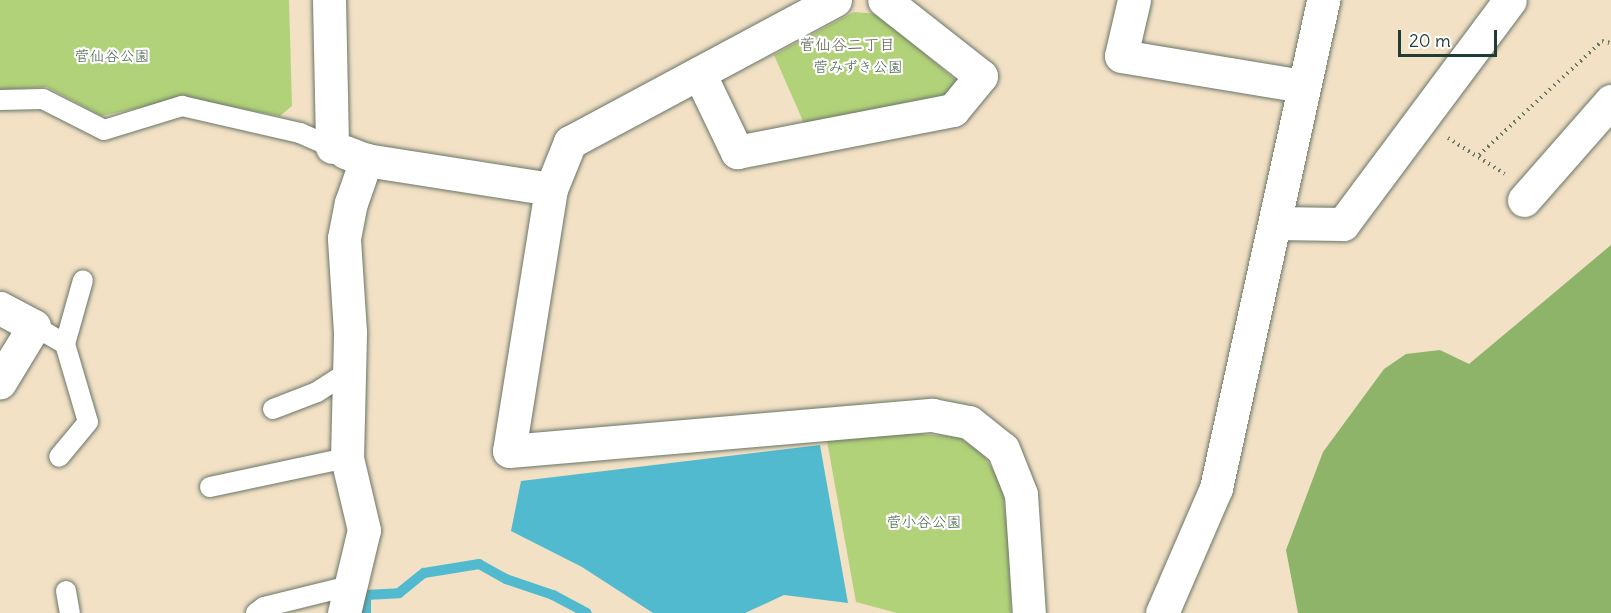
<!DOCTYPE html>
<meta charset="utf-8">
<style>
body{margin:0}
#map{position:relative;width:1611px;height:613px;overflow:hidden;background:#f3e1c6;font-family:Delius,"Klee One",sans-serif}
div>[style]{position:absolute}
.green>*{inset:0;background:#b2d279}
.forest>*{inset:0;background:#8db469}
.water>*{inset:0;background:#51bacf}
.stream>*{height:10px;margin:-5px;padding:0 5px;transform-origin:5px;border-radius:5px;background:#51bacf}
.path>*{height:4px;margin-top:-2px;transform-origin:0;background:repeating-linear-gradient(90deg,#697667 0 1.5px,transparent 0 6px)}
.roads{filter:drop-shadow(0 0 2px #697667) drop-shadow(0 0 2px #697667)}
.lane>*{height:20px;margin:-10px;padding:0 10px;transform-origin:10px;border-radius:10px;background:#fff}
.street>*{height:33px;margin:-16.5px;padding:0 16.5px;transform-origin:16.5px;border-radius:16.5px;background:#fff}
.secondary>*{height:33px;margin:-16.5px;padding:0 16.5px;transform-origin:16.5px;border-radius:16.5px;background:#fff}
span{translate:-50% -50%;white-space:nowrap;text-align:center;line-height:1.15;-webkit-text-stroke:4.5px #fff;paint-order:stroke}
.park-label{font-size:15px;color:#446245}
.neighbourhood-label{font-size:16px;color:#61634f}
.scale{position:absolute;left:1398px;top:30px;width:99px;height:27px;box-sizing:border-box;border:3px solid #1f3d34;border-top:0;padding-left:8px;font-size:18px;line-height:21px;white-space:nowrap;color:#1f3d34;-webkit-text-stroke:4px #fff;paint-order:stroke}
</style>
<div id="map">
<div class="green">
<i style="clip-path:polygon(0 0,289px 0,292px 106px,280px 116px,182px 98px,102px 116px,47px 87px,0 90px)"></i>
<i style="clip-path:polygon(854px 12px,878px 14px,960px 84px,945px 104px,806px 128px,774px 55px)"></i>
<i style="clip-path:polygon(907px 433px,958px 437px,982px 453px,1002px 484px,1010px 554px,1011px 613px,897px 613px,856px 602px,827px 441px)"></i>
</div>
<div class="forest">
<i style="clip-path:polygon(1611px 245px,1611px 613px,1298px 613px,1286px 550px,1323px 452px,1384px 369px,1406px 354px,1440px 350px,1469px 364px)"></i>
</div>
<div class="water">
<i style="clip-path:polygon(820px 445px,848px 603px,784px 595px,745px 613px,653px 613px,582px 567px,511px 531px,521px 481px)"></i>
</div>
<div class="stream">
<i style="left:366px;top:613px;width:18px;rotate:-90deg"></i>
<i style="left:366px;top:595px;width:33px;rotate:-3deg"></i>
<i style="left:399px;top:593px;width:32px;rotate:-39deg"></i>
<i style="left:424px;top:573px;width:56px;rotate:-9.3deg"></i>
<i style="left:479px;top:564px;width:31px;rotate:29deg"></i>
<i style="left:506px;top:579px;width:50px;rotate:18.8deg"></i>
<i style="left:553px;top:595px;width:38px;rotate:28deg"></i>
</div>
<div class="path">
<i style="left:1448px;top:138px;width:67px;rotate:32.3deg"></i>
<i style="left:1479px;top:155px;width:168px;rotate:-42.8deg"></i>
<i style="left:1602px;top:41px;width:9px;rotate:13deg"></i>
</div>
<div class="roads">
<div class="lane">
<i style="left:0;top:100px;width:43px;rotate:-1.3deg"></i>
<i style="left:43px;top:99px;width:68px;rotate:26.9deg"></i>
<i style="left:104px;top:130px;width:82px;rotate:-17.1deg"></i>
<i style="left:182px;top:106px;width:121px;rotate:12.9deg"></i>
<i style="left:300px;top:133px;width:35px;rotate:24deg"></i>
<i style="left:34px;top:326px;width:36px;rotate:30deg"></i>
<i style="left:65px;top:344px;width:81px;rotate:73.6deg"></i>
<i style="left:88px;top:422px;width:45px;rotate:129.6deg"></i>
<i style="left:65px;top:344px;width:66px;rotate:-74.3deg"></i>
<i style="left:273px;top:409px;width:47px;rotate:-21.1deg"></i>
<i style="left:317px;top:392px;width:37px;rotate:-33deg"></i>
<i style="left:210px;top:487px;width:140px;rotate:-12deg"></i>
<i style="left:66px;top:591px;width:22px;rotate:80deg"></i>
<i style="left:256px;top:613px;width:10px;rotate:-37deg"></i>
<i style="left:264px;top:607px;width:88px;rotate:-13.9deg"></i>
</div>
<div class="street">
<i style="left:835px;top:0;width:301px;rotate:151.8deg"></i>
<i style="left:570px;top:142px;width:51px;rotate:112deg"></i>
<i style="left:551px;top:189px;width:265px;rotate:99.1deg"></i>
<i style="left:509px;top:451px;width:425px;rotate:-4.9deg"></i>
<i style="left:932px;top:415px;width:38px;rotate:11deg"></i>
<i style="left:969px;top:422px;width:43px;rotate:38.5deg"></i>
<i style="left:1003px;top:449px;width:48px;rotate:68.2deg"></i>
<i style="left:1021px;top:494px;width:119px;rotate:86.2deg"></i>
<i style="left:1134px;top:0;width:57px;rotate:103.1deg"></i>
<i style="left:1121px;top:56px;width:184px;rotate:9.4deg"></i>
<i style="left:699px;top:73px;width:88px;rotate:64.3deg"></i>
<i style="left:737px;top:152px;width:220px;rotate:-11deg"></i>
<i style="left:953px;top:110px;width:44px;rotate:-50.5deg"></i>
<i style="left:981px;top:76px;width:123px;rotate:-141.9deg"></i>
<i style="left:345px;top:152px;width:22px;rotate:21deg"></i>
<i style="left:366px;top:160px;width:187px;rotate:8.9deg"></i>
<i style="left:1524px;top:200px;width:132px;rotate:-48.7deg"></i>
<i style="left:1275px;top:223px;width:68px;rotate:0.8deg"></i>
<i style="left:1343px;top:224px;width:279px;rotate:-53.3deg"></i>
<i style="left:0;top:308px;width:38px;rotate:28deg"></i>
<i style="left:34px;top:326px;width:66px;rotate:121.3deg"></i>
<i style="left:344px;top:613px;width:85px;rotate:-76.5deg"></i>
<i style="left:364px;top:530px;width:74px;rotate:-103.3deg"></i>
<i style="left:347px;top:458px;width:126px;rotate:-88.6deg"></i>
<i style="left:350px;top:332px;width:94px;rotate:-93.7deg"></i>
<i style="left:344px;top:238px;width:36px;rotate:-79deg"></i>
<i style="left:351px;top:203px;width:46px;rotate:-70.8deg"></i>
<i style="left:1162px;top:613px;width:136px;rotate:-66.6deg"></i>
<i style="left:1216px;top:488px;width:500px;rotate:-77.6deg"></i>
</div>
<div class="secondary">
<i style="left:329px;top:0;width:147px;rotate:88.8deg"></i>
</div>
</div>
<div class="park-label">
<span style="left:112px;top:56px">菅仙谷公園</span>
<span style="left:858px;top:67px">菅みずき公園</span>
<span style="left:924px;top:522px">菅小谷公園</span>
</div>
<div class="neighbourhood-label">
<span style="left:847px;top:44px">菅仙谷二丁目</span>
</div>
<div class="scale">20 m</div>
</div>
